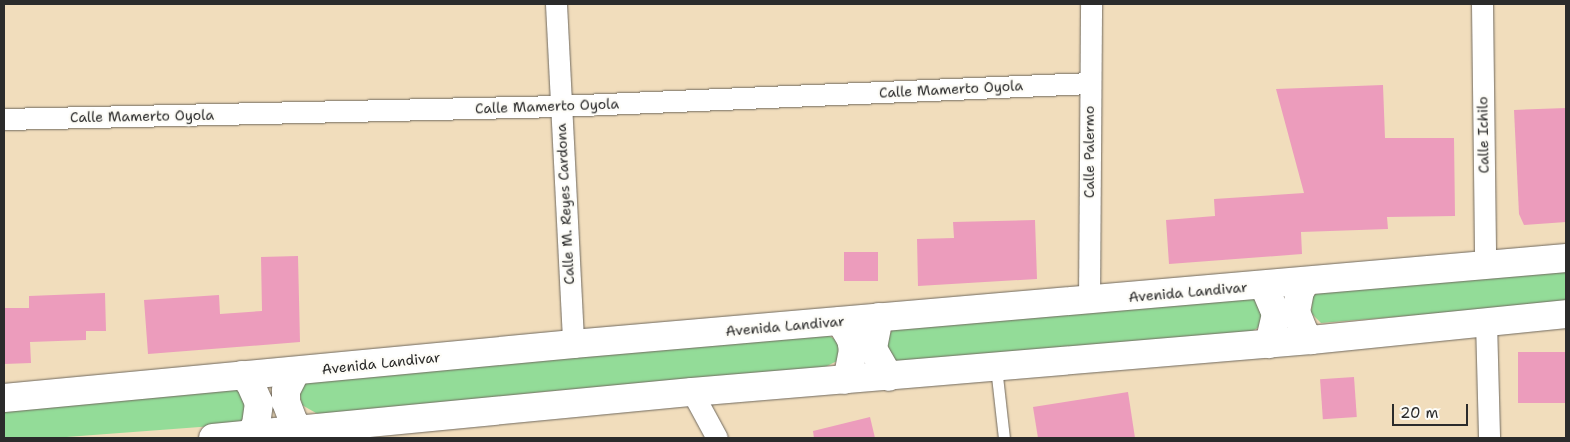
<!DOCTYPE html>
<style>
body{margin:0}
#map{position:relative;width:1570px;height:442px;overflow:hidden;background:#f1ddbc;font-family:"Shantell Sans",sans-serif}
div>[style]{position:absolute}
.green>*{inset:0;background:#93dc98}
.building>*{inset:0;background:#ec9cbc;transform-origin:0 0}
.roads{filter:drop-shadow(0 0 1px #70695e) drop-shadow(0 0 1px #70695e)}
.service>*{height:11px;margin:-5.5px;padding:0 5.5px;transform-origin:5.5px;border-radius:5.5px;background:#fff}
.minor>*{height:21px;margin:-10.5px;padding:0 10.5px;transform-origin:10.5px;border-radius:10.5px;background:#fff}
.secondary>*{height:28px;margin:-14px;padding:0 14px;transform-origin:14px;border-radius:14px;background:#fff}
span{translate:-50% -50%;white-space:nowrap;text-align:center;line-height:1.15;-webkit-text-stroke:4.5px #fdfcf7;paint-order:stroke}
.street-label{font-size:14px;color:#2b2b2b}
.frame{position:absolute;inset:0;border:5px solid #2b2b2b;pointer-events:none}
.scale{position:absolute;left:1392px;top:404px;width:76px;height:22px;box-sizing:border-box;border:2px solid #2b2b2b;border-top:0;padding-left:6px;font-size:15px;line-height:18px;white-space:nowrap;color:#2b2b2b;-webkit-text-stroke:4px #fdfcf7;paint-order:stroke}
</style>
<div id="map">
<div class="green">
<i style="clip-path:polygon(1566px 264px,1566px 303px,1321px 323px,1311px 313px,1313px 296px,1326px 286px)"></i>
<i style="clip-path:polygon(1250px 293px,1263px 302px,1262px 325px,1248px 334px,898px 363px,888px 352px,887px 341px,892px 330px,905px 324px)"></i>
<i style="clip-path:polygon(824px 333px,838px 341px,841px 351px,837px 361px,823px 368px,542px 392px,323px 417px,302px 405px,300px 395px,302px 385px,317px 378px)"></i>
<i style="clip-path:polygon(227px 386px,243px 390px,250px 413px,240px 424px,53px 438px,4px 438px,4px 406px)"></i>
</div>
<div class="building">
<i style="clip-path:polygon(1383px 85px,1385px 138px,1454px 138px,1455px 216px,1387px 217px,1388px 229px,1301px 232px,1302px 254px,1169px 264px,1166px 220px,1215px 216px,1214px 199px,1304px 193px,1276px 89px)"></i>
<i style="clip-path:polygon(1566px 108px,1566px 222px,1524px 225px,1519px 214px,1514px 110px)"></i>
<i style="clip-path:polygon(1035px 220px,1037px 279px,918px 286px,917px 239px,954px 238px,953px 222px)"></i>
<i style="left:844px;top:252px;width:34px;height:29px"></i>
<i style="clip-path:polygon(298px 256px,300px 342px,148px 354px,144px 300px,219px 295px,220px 314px,262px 311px,261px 257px)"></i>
<i style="clip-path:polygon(105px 293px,106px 331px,86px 331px,86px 340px,30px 342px,31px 363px,4px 364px,4px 308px,29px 308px,29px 296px)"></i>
<i style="left:1566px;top:352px;width:51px;height:48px;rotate:90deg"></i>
<i style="left:1354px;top:377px;width:40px;height:34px;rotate:86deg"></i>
<i style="clip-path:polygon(1128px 392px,1135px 438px,1038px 438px,1033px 407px)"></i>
<i style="clip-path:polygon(870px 417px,875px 438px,814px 438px,813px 431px)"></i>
</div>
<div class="roads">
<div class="service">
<i style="left:996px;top:367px;width:71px;rotate:83.6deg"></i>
</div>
<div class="minor">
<i style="left:556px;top:4px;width:340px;rotate:87.1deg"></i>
<i style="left:1482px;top:4px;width:261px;rotate:89.3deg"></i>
<i style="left:4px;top:119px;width:555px;rotate:-1.34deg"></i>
<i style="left:559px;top:106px;width:530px;rotate:-2.48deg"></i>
<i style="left:1089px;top:300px;width:296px;rotate:-89.6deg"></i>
<i style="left:1486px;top:321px;width:117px;rotate:88.5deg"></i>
<i style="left:692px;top:392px;width:52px;rotate:61.5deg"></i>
</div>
<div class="secondary">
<i style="left:1306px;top:282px;width:11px;rotate:124deg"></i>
<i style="left:1300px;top:291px;width:21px;rotate:101deg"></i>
<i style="left:1296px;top:312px;width:22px;rotate:68deg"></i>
<i style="left:1304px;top:332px;width:11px;rotate:49deg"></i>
<i style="left:1264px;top:286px;width:30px;rotate:67deg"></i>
<i style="left:1276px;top:314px;width:31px;rotate:103deg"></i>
<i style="left:879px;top:317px;width:33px;rotate:101deg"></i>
<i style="left:873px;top:349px;width:32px;rotate:60deg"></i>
<i style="left:840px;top:321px;width:21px;rotate:59deg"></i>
<i style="left:851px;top:339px;width:11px;rotate:80deg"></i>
<i style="left:853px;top:350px;width:21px;rotate:101deg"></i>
<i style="left:849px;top:371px;width:10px;rotate:119deg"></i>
<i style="left:296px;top:371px;width:22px;rotate:117deg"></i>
<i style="left:286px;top:391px;width:11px;rotate:90deg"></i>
<i style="left:286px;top:402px;width:22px;rotate:69deg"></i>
<i style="left:294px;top:423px;width:11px;rotate:38deg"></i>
<i style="left:242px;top:375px;width:11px;rotate:45deg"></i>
<i style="left:250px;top:383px;width:22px;rotate:66deg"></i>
<i style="left:259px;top:403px;width:22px;rotate:98deg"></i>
<i style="left:256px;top:425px;width:12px;rotate:125deg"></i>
<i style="left:4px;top:398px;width:572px;rotate:-5.42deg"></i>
<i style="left:573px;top:344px;width:997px;rotate:-4.95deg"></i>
<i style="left:213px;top:438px;width:481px;rotate:-5.5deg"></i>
<i style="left:692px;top:392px;width:621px;rotate:-4.8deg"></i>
<i style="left:1311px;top:340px;width:256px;rotate:-5.8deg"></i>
</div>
</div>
<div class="street-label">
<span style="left:951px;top:89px;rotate:-3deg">Calle Mamerto Oyola</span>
<span style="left:547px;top:106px;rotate:-2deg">Calle Mamerto Oyola</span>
<span style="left:142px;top:116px;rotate:-1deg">Calle Mamerto Oyola</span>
<span style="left:1483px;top:135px;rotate:-91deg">Calle Ichilo</span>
<span style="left:1089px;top:152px;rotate:-90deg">Calle Palermo</span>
<span style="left:565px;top:204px;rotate:-93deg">Calle M. Reyes Cardona</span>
<span style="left:1188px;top:292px;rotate:-5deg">Avenida Landivar</span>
<span style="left:785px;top:326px;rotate:-5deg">Avenida Landivar</span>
<span style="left:381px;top:363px;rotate:-6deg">Avenida Landivar</span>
</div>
<div class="frame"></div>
<div class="scale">20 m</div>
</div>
